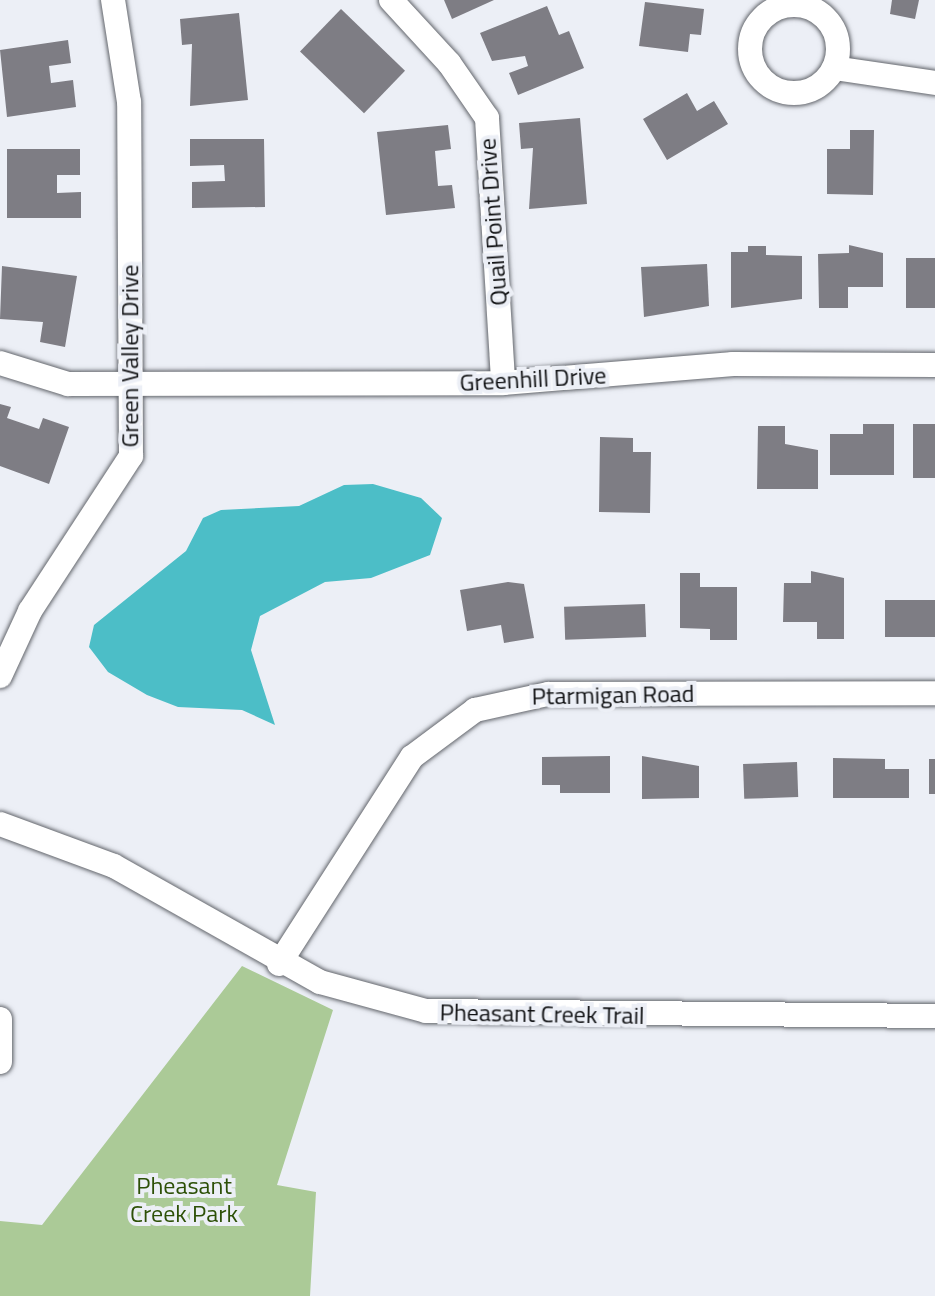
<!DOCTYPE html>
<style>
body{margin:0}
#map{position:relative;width:935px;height:1296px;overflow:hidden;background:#eceff6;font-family:"Titillium Web",sans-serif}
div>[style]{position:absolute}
.green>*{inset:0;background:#abca97}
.water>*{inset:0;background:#4cbec7}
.building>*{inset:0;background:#7e7d84;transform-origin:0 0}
.roads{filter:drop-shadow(0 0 2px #63666c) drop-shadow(0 0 2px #63666c)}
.minor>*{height:24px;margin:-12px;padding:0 12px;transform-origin:12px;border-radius:12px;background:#fff}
.minor>.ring{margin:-12px;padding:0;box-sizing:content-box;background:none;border:24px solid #fff;border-radius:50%}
span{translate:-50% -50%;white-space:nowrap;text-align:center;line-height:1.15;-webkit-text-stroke:8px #eceff6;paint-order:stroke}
.street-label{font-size:24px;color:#0e0f11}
.park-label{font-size:24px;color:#2d5007}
</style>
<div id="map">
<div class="green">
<i style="clip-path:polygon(242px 966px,333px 1010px,277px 1185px,316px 1192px,310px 1296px,0 1296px,0 1221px,42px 1225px)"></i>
</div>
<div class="water">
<i style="clip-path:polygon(373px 484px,421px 498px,442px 518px,430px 555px,371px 578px,325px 582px,260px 616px,251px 650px,275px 725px,242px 710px,178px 707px,147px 695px,108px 672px,89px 647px,94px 625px,186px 551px,203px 518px,221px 510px,299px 506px,344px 485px)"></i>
</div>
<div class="building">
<i style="clip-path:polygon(444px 0,494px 0,452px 19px)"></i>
<i style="clip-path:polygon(892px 0,919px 0,915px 19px,890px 14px)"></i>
<i style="clip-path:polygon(645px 2px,704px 9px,701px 35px,690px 34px,688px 52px,639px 46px)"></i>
<i style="clip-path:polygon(547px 6px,559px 35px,569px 31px,584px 68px,518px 95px,509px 73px,528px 66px,525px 56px,492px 61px,480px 33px)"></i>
<i style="left:341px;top:9px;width:89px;height:59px;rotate:44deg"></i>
<i style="clip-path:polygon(239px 13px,248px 100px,190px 106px,192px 44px,182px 45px,180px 19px)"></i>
<i style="clip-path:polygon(68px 40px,71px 63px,49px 66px,51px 83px,73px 80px,76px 107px,7px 117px,0 50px)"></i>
<i style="clip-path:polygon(687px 93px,697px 111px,714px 101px,728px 124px,667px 160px,643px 119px)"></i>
<i style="clip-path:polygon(580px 118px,587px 204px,529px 209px,533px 148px,521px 149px,519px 123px)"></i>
<i style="clip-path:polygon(448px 125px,451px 149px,435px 151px,438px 186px,452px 185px,455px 208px,386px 215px,377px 132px)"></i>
<i style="clip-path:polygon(850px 130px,874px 130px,873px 195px,827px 194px,827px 149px,850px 149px)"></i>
<i style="clip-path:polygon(190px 139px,264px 139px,265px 207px,192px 208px,192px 182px,225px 181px,224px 165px,190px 166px)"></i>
<i style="clip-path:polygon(7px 149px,80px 149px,80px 175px,57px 175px,57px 193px,81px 192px,81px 218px,7px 218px)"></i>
<i style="clip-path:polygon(849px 245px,883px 253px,883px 287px,848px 287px,848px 308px,819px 308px,818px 254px,849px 253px)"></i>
<i style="clip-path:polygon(748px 246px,766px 246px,766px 255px,802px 256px,802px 299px,731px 308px,731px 252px,748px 252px)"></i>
<i style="left:906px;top:258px;width:29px;height:50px"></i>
<i style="clip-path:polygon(707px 264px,709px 306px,644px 317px,641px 267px)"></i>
<i style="clip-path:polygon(2px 266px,77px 276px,65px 347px,40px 342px,43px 322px,0 319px)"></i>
<i style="clip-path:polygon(0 404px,11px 407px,7px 418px,39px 429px,43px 418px,69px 427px,49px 484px,0 466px)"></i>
<i style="clip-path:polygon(863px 424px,894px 424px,894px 475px,830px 475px,830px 434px,863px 434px)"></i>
<i style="left:913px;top:424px;width:22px;height:54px"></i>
<i style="clip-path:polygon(758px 426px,785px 426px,785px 444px,818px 450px,818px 489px,757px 489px)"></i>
<i style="clip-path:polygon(600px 437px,633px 438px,633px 452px,651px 452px,650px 513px,599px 512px)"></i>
<i style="clip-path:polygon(811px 571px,844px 578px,844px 639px,817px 639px,817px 622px,783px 622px,784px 583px,811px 583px)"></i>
<i style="clip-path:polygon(680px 573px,700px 573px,700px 587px,737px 587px,737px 640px,710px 640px,710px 629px,680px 628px)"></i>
<i style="clip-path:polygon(508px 582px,524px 584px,534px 638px,504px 643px,501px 625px,467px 631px,460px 590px)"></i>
<i style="left:935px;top:600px;width:37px;height:50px;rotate:90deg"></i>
<i style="left:645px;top:604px;width:33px;height:81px;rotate:88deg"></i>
<i style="clip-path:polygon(610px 756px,610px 793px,560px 793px,560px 785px,542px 785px,542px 757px)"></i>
<i style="clip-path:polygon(642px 756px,699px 766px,699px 798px,642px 799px)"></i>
<i style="clip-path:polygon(833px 758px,885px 759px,885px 769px,909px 769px,909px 798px,833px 798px)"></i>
<i style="left:929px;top:759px;width:6px;height:35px"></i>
<i style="left:797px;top:762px;width:35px;height:54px;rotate:88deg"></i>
</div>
<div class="roads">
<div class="minor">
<i style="left:391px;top:0;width:86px;rotate:47.4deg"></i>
<i style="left:449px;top:63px;width:67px;rotate:55.4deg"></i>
<i style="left:487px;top:118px;width:265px;rotate:86.5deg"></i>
<i class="ring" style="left:750px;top:5px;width:64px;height:64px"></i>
<i style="left:834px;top:68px;width:102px;rotate:8.4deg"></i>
<i style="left:0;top:363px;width:71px;rotate:17.2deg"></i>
<i style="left:68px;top:384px;width:435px;rotate:-0.1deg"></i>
<i style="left:503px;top:383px;width:231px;rotate:-4.7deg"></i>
<i style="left:733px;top:364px;width:202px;rotate:0.3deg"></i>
<i style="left:0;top:676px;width:72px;rotate:-65.2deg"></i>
<i style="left:30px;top:611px;width:185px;rotate:-56.9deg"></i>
<i style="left:131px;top:456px;width:354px;rotate:-90.3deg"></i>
<i style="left:129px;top:102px;width:103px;rotate:-98.9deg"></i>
<i style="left:0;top:824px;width:121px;rotate:20.2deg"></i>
<i style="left:114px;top:866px;width:236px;rotate:29.4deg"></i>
<i style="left:320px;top:982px;width:110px;rotate:15.3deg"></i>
<i style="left:426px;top:1011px;width:509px;rotate:0.56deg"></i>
<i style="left:279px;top:964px;width:246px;rotate:-57.3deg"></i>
<i style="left:412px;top:757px;width:79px;rotate:-36.7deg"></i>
<i style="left:475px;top:710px;width:75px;rotate:-12.4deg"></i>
<i style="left:548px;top:694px;width:387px;rotate:-0.1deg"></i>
<i style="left:0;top:1019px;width:43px;rotate:90deg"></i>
</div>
</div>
<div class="street-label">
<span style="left:493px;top:222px;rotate:-94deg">Quail Point Drive</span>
<span style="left:130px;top:356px;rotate:-90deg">Green Valley Drive</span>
<span style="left:533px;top:379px;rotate:-3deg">Greenhill Drive</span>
<span style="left:613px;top:695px;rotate:-1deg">Ptarmigan Road</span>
<span style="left:542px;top:1014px;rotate:1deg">Pheasant Creek Trail</span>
</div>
<div class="park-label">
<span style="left:184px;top:1200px">Pheasant<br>Creek Park</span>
</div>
</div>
